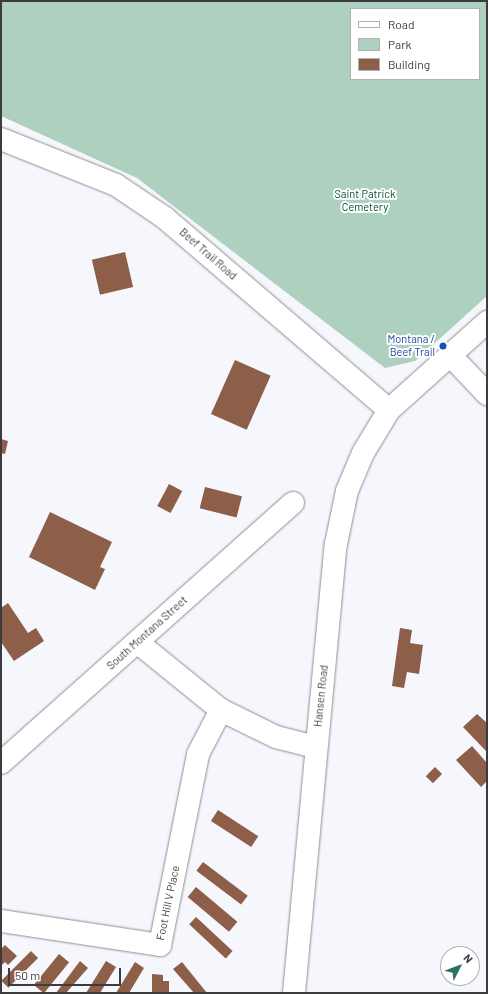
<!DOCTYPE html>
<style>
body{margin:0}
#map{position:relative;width:488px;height:994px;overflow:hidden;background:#f6f6fd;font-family:Barlow,sans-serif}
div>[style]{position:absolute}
.green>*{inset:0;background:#aed0be}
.building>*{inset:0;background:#8d5e48;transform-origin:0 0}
.roads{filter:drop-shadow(0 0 1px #8d8e93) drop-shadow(0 0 1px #8d8e93)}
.minor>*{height:22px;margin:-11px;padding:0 11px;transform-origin:11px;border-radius:11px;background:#fff}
.dots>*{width:11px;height:11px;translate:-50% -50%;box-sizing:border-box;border:2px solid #fff;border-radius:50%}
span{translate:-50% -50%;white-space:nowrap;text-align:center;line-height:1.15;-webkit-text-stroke:4px #fff;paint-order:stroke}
.park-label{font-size:11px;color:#014c33}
.street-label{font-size:11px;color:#3c3c3e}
.transit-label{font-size:11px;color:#164399}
.right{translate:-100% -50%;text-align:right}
.frame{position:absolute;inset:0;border:2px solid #3c3c3e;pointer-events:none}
.legend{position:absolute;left:350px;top:8px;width:130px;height:72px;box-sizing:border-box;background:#fff;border:1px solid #b1b1b2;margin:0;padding:5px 7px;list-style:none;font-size:12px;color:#3c3c3e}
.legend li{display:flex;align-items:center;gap:8px;height:20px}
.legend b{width:20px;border:1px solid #b1b1b2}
.north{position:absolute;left:440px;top:946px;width:40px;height:40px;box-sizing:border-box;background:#fff;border:1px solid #b1b1b2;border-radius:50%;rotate:48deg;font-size:11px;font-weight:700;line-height:16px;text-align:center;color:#3c3c3e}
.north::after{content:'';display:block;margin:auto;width:14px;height:18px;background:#2a7065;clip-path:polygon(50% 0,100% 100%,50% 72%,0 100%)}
.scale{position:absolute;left:8px;top:968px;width:113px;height:18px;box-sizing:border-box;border:2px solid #3c3c3e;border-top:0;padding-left:5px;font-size:12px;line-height:14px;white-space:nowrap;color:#3c3c3e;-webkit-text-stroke:3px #fff;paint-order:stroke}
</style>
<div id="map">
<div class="green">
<i style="clip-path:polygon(evenodd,1px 1px,487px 1px,487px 296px,415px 361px,385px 368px,137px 178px,1px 116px,1px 1px,351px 9px,479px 9px,479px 79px,351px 79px,351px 9px)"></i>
</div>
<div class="building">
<i style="left:125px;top:252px;width:36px;height:34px;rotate:77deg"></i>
<i style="left:235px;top:360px;width:39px;height:59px;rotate:24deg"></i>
<i style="clip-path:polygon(1px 439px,8px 441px,5px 454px,1px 453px)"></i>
<i style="left:169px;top:484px;width:15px;height:25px;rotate:28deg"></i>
<i style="left:205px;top:487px;width:38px;height:22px;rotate:14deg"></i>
<i style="clip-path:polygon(50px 512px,112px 542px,100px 567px,105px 569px,95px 590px,29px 557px)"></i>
<i style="clip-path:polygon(8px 603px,28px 633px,36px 628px,44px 641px,14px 661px,1px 642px,1px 608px)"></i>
<i style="clip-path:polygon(400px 628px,412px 630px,410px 643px,423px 645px,419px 674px,407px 672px,404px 688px,392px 686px)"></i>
<i style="clip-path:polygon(477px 714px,487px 723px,486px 751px,463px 727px)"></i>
<i style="clip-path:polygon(472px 746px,487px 763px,487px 781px,481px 787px,456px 760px)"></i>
<i style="left:435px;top:767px;width:10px;height:13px;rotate:45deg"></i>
<i style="left:218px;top:810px;width:48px;height:13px;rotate:33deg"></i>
<i style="left:203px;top:862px;width:56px;height:11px;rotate:37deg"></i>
<i style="left:196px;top:887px;width:54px;height:13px;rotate:40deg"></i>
<i style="left:196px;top:917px;width:50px;height:10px;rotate:43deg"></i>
<i style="clip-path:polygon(5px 945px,17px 956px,8px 965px,5px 962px,1px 966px,1px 949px)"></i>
<i style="left:31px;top:951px;width:10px;height:42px;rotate:45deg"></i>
<i style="left:59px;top:954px;width:13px;height:40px;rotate:39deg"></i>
<i style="clip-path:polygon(80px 961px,88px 968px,66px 993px,56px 993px)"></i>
<i style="clip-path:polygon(106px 961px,116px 967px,100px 993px,86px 993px)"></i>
<i style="clip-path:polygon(135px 962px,144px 968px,129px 993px,116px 993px)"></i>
<i style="clip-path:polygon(182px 962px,207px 993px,194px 993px,173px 969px)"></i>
<i style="clip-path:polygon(152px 974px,163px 975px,163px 981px,169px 981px,169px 993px,152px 993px)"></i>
</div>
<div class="roads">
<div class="minor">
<i style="left:1px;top:139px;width:124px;rotate:21.8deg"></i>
<i style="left:116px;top:185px;width:59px;rotate:34deg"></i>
<i style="left:165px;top:218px;width:295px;rotate:40.6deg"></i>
<i style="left:450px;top:355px;width:54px;rotate:46.5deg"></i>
<i style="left:137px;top:642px;width:108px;rotate:39deg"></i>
<i style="left:221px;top:710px;width:61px;rotate:26.1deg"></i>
<i style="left:276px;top:737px;width:40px;rotate:14.4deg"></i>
<i style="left:1px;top:763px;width:391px;rotate:-41.7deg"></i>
<i style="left:1px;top:921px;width:161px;rotate:8.6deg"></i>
<i style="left:160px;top:945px;width:195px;rotate:-78.7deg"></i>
<i style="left:198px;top:754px;width:50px;rotate:-62.4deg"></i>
<i style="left:294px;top:993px;width:451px;rotate:-84.7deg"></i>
<i style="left:336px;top:544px;width:54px;rotate:-78.3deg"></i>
<i style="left:347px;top:491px;width:41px;rotate:-67.2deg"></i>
<i style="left:363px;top:453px;width:50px;rotate:-58.8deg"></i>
<i style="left:389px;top:410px;width:132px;rotate:-41.9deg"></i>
</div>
</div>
<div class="dots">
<i style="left:443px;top:346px;background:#1a4fb4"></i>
</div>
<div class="park-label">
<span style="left:365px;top:201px">Saint Patrick<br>Cemetery</span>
</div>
<div class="street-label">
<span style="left:208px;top:254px;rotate:41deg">Beef Trail Road</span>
<span style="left:147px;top:633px;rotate:-42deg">South Montana Street</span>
<span style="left:321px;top:696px;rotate:-84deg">Hansen Road</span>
<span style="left:168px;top:903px;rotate:-78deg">Foot Hill V Place</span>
</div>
<div class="transit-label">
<span class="right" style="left:435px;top:346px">Montana /<br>Beef Trail</span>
</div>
<div class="frame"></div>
<ul class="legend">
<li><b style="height:5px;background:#fff"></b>Road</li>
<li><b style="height:11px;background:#aed0be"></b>Park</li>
<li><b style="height:11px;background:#8d5e48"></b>Building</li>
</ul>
<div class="north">N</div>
<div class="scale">50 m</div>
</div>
